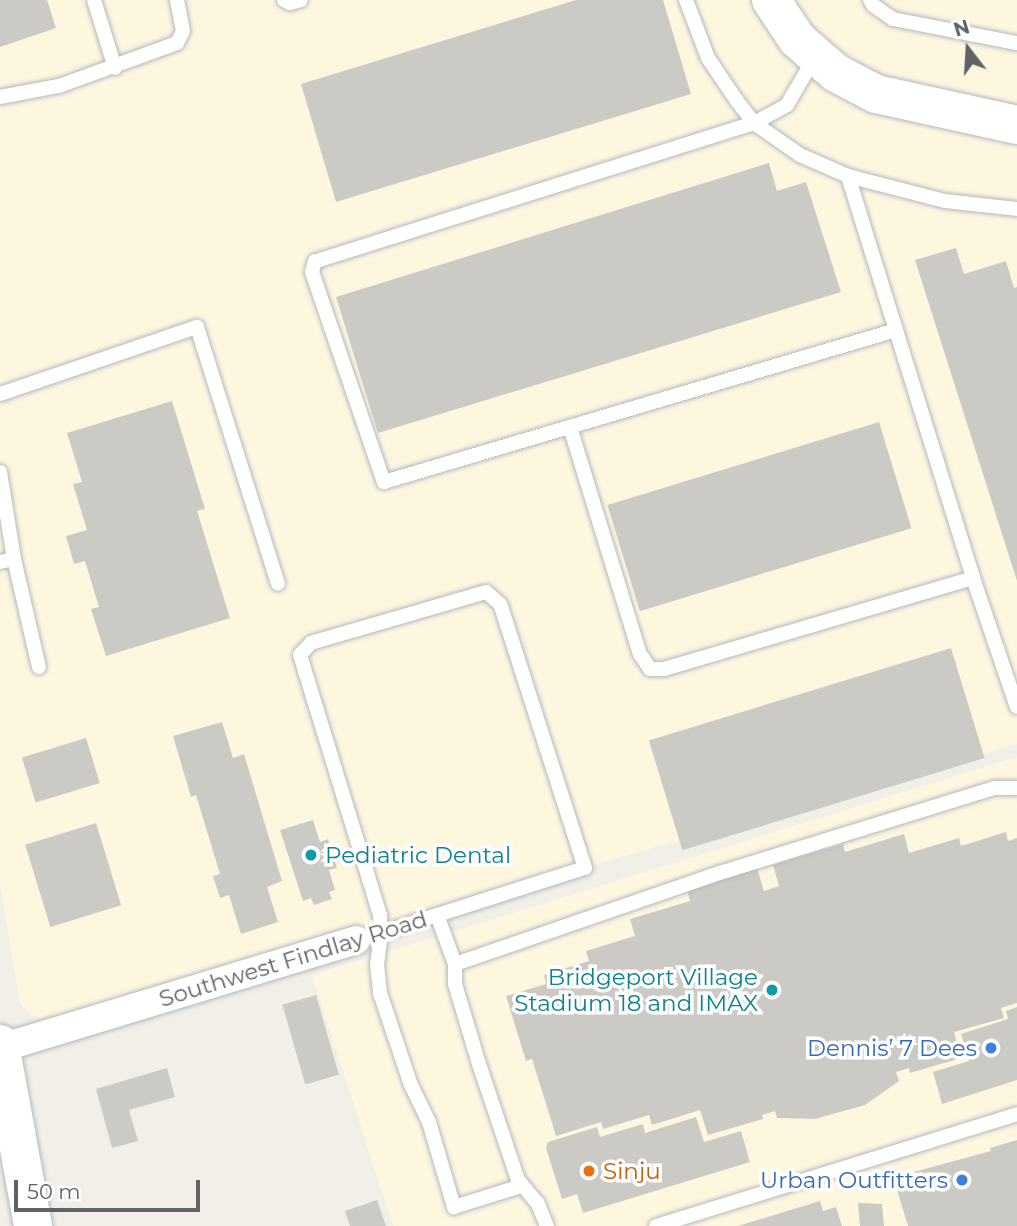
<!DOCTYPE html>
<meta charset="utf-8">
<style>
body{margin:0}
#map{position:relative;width:1017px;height:1226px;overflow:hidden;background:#f1efe8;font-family:Montserrat,sans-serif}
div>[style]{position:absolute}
.commercial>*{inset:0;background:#fef7e0}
.building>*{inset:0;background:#cccac5;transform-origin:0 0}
.roads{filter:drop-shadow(0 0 2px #b5b8bc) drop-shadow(0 0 2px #b5b8bc)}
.lane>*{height:14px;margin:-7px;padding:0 7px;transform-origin:7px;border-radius:7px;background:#fff}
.street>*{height:28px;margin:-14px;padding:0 14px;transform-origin:14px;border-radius:14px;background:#fff}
.secondary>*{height:38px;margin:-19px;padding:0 19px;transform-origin:19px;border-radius:19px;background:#fff}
.dots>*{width:19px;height:19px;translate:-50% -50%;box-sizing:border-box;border:4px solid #fff;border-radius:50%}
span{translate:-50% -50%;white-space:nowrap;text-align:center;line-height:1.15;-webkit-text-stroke:7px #fff;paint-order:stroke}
.culture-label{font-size:23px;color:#0d838f}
.left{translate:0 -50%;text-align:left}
.right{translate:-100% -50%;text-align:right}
.street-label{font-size:23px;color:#5f6368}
.shop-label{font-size:23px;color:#366cbe}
.food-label{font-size:23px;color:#c56008}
.north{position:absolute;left:933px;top:14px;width:70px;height:70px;-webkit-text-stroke:5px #fff;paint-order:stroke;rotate:343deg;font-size:19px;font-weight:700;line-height:28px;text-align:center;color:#5f6368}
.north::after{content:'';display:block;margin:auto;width:24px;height:32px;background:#5f6368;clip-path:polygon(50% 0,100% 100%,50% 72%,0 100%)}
.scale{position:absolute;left:14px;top:1180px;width:186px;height:32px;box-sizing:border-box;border:4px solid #5f6368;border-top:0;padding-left:9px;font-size:21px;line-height:24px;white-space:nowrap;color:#5f6368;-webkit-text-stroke:5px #fff;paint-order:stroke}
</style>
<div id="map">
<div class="commercial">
<i style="clip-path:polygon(0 0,1017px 0,1017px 744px,48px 1020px,32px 1016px,20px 1003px,0 884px)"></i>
<i style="clip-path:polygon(1017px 757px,1017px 1226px,393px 1226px,312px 975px)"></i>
</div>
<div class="building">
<i style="clip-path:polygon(0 0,47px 0,56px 28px,0 47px)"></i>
<i style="clip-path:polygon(576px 0,663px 0,691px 94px,336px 202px,301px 84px)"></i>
<i style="clip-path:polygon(769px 163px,777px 191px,806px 182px,841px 292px,378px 433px,336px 297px)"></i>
<i style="clip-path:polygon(956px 248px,964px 274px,1006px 261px,1014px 288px,1017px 287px,1017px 581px,915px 260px)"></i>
<i style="clip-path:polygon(172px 401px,205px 509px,197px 511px,230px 618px,106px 656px,91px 609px,99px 607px,85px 561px,74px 564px,66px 536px,87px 530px,73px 484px,82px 482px,67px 433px)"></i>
<i style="left:879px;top:422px;width:111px;height:284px;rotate:73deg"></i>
<i style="left:951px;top:648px;width:115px;height:316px;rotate:73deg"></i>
<i style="clip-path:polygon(222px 722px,233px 758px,244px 754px,282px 881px,267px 887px,278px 922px,241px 934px,229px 895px,220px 898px,213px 876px,220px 874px,196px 795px,191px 797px,173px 736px)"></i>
<i style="left:86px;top:738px;width:47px;height:67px;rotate:73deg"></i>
<i style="clip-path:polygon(313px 820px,320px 842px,328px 839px,337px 868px,329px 870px,335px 890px,329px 892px,332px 899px,314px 905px,311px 898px,303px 901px,280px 830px)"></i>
<i style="left:96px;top:823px;width:86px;height:74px;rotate:73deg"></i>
<i style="clip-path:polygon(1006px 832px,1008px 841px,1017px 838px,1017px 1003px,1001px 1008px,1004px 1018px,954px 1032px,961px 1058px,910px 1073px,909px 1068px,896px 1072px,899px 1081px,865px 1105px,815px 1119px,777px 1118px,775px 1111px,762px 1115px,763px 1119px,708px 1135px,700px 1110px,652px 1125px,649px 1115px,603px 1129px,601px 1122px,556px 1136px,532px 1059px,526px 1061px,506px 996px,546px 984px,544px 975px,589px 961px,586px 951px,635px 936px,630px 919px,690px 901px,687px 890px,757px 868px,764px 891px,779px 886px,773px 865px,843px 844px,845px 852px,904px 834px,909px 853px,959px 838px,961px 846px)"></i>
<i style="left:316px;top:995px;width:83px;height:35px;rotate:74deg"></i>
<i style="clip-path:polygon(1017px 1007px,1017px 1080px,942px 1104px,933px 1072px,969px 1061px,961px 1034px,1008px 1019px,1006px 1011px)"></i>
<i style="clip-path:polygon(167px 1068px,175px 1097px,129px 1110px,138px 1141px,112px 1148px,96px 1089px)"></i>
<i style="clip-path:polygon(696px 1117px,704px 1142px,741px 1131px,750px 1162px,583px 1213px,577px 1194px,562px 1199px,546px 1148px,548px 1142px,597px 1127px,600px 1137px,643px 1124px,645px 1133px)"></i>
<i style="clip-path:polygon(1017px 1140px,1017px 1226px,908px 1226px,897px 1190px,910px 1186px,906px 1174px,991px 1151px,990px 1148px)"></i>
<i style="clip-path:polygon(377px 1200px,386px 1226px,350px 1226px,345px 1211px)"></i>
<i style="clip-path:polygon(820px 1201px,823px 1211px,836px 1207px,842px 1226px,738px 1226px)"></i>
<i style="clip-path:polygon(858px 1203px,882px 1204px,884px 1226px,860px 1226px)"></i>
</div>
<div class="roads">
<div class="lane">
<i style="left:94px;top:0;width:71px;rotate:72.8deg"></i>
<i style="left:284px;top:0;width:7px;rotate:27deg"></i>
<i style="left:290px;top:3px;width:11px;rotate:-15deg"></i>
<i style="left:686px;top:0;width:62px;rotate:69.2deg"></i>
<i style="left:708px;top:58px;width:52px;rotate:56deg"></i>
<i style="left:737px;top:101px;width:28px;rotate:52deg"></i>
<i style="left:754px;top:123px;width:56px;rotate:34.8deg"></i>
<i style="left:800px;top:155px;width:52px;rotate:23.6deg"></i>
<i style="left:848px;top:176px;width:100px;rotate:14.5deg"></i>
<i style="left:945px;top:201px;width:72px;rotate:6.3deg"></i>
<i style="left:870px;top:0;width:6px;rotate:59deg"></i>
<i style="left:873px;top:5px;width:24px;rotate:35deg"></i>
<i style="left:893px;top:19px;width:126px;rotate:11deg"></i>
<i style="left:815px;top:57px;width:56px;rotate:120.3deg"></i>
<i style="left:787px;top:105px;width:38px;rotate:151deg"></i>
<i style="left:754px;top:123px;width:460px;rotate:162.5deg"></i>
<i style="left:315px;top:261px;width:11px;rotate:105deg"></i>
<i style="left:312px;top:272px;width:222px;rotate:71.1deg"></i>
<i style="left:384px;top:482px;width:534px;rotate:-16.53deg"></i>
<i style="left:0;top:97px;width:60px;rotate:-10.6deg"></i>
<i style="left:59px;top:86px;width:126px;rotate:-20deg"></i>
<i style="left:177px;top:43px;width:13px;rotate:-63deg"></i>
<i style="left:183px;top:31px;width:32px;rotate:-101deg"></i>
<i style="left:848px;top:176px;width:421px;rotate:72.7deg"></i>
<i style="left:973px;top:578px;width:136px;rotate:71.2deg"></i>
<i style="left:0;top:394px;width:208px;rotate:-18.8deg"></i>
<i style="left:197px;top:327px;width:269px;rotate:72.5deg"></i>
<i style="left:570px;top:427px;width:238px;rotate:72.9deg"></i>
<i style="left:640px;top:654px;width:18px;rotate:56deg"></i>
<i style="left:650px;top:669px;width:14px"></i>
<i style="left:664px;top:669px;width:322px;rotate:-16.4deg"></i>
<i style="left:0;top:472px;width:88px;rotate:80.9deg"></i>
<i style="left:14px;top:559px;width:14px;rotate:168deg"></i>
<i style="left:14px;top:559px;width:111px;rotate:77deg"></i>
<i style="left:437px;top:915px;width:52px;rotate:69.8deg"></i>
<i style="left:455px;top:964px;width:20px;rotate:90deg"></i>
<i style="left:455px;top:984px;width:84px;rotate:73.3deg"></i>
<i style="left:479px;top:1064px;width:122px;rotate:71.4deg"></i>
<i style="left:518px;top:1180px;width:31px;rotate:50deg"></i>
<i style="left:538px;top:1204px;width:24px;rotate:68deg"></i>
<i style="left:356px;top:940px;width:26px;rotate:-16deg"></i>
<i style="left:381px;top:933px;width:214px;rotate:-17.7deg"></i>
<i style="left:585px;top:868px;width:277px;rotate:-107.8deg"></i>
<i style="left:500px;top:604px;width:18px;rotate:-139deg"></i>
<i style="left:486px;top:592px;width:182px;rotate:163.8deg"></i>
<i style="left:311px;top:643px;width:16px;rotate:133deg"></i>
<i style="left:300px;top:655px;width:272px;rotate:72.9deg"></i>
<i style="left:380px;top:915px;width:18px;rotate:87deg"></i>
<i style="left:381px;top:933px;width:31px;rotate:97deg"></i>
<i style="left:377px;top:964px;width:29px;rotate:84deg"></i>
<i style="left:380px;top:993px;width:97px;rotate:71.4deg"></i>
<i style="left:411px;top:1085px;width:41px;rotate:64.1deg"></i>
<i style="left:429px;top:1122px;width:89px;rotate:73.6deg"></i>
<i style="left:454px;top:1207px;width:70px;rotate:-17.4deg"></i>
<i style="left:455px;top:964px;width:270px;rotate:-19deg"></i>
<i style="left:710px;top:876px;width:298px;rotate:-17.2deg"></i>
<i style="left:995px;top:788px;width:22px"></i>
<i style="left:656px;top:1226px;width:378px;rotate:-17.2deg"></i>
</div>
<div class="street">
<i style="left:1px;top:1048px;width:371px;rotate:-16.9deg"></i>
</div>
<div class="secondary">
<i style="left:771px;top:0;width:47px;rotate:56.3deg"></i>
<i style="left:797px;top:39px;width:25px;rotate:42deg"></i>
<i style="left:816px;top:56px;width:26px;rotate:40deg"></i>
<i style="left:836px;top:73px;width:45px;rotate:27.7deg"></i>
<i style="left:876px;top:94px;width:144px;rotate:12.4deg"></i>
<i style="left:0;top:1044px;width:185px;rotate:79.7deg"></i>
</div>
</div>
<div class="dots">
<i style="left:311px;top:855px;background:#0f9aa8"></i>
<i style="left:772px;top:990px;background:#0f9aa8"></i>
<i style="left:991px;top:1048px;background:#3f7fe0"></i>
<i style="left:589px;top:1171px;background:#e8710a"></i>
<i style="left:962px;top:1180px;background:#3f7fe0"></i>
</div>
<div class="culture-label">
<span class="left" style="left:325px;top:855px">Pediatric Dental</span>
<span class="right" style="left:758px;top:990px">Bridgeport Village<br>Stadium 18 and IMAX</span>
</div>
<div class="street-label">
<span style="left:293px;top:959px;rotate:-17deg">Southwest Findlay Road</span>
</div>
<div class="shop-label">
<span class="right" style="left:977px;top:1048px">Dennis’ 7 Dees</span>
<span class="right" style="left:948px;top:1180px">Urban Outfitters</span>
</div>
<div class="food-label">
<span class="left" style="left:603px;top:1171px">Sinju</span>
</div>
<div class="north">N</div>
<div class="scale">50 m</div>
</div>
